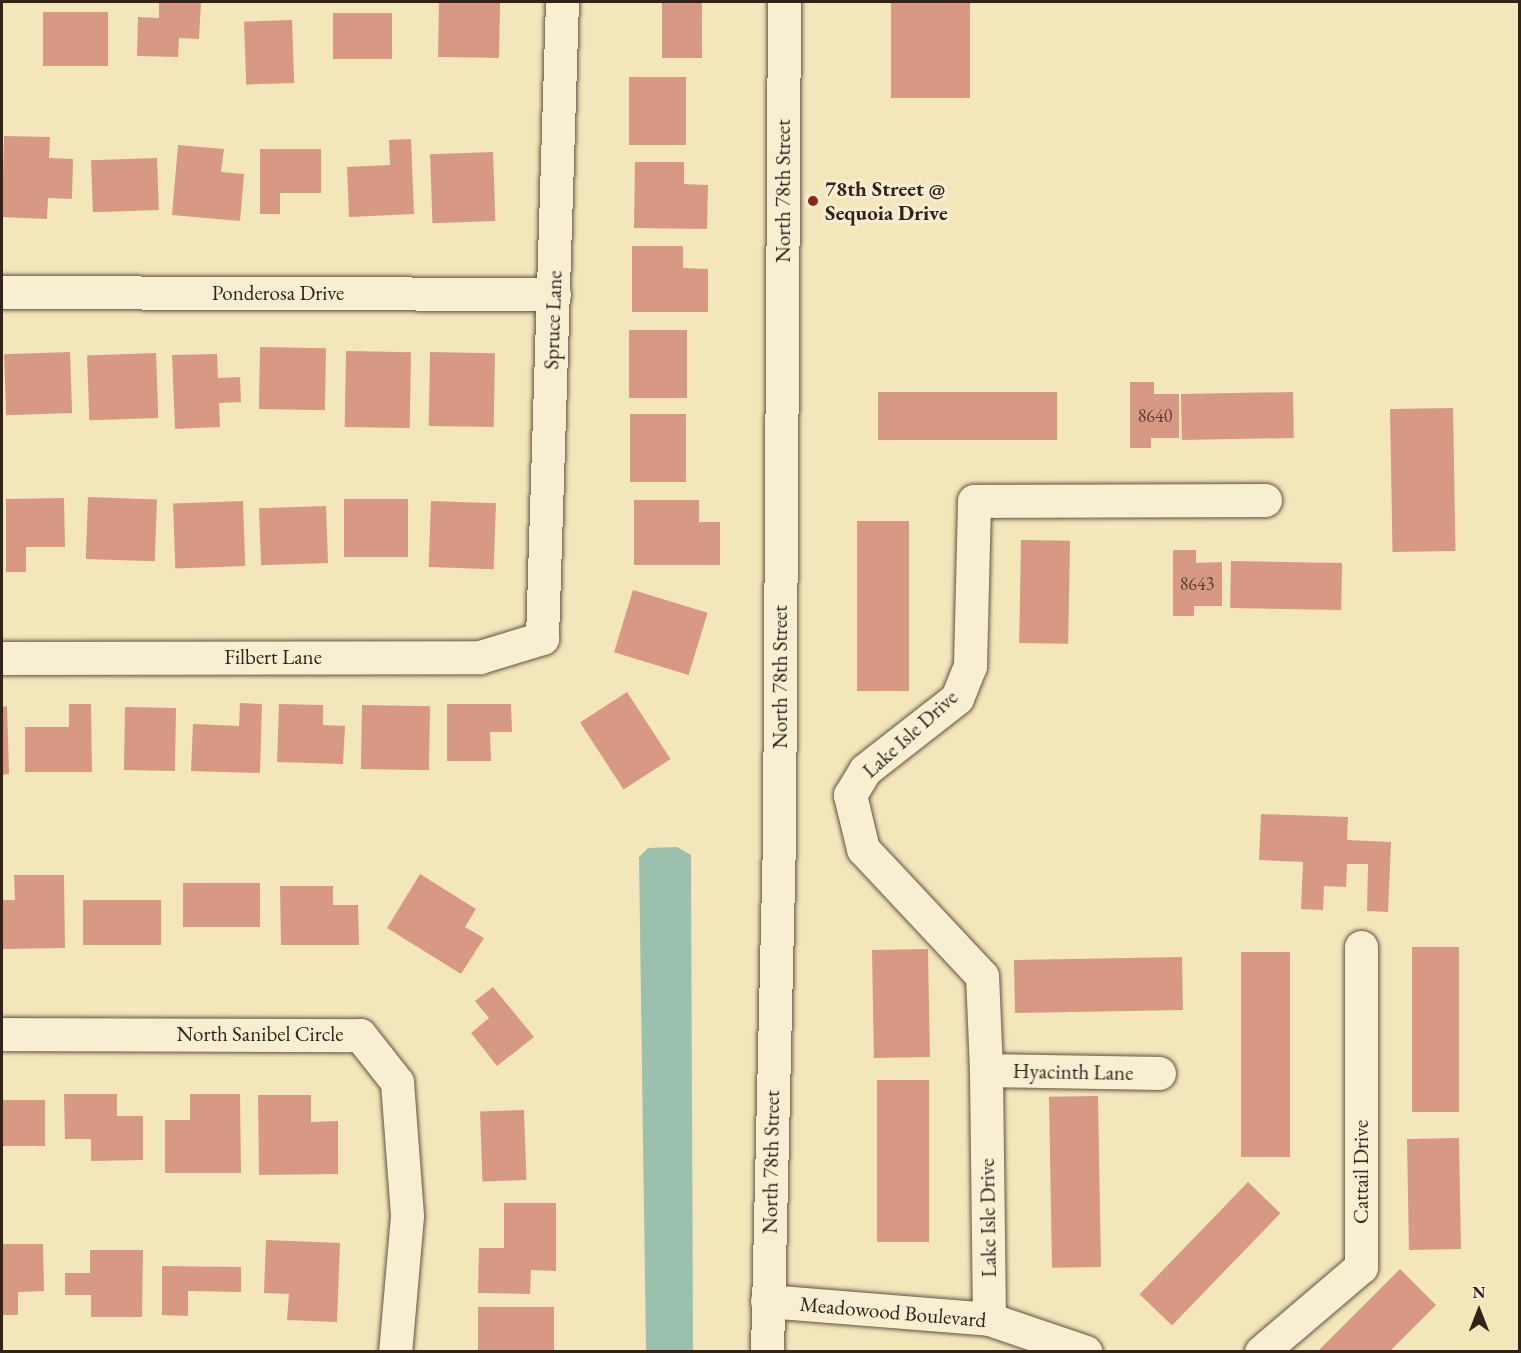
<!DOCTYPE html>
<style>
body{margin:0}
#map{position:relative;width:1521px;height:1353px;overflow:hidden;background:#f4e6bb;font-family:"EB Garamond",serif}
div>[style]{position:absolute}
.water>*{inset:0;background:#9cc0ae}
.building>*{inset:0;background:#d79984;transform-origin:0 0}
.roads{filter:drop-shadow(0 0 2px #625342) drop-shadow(0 0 2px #625342)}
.street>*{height:33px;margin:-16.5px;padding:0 16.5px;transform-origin:16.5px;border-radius:16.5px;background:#f8efd3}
.secondary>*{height:33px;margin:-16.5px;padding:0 16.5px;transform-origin:16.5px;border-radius:16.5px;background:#f8efd3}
.dots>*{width:16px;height:16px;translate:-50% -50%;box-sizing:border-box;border:3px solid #f8efd3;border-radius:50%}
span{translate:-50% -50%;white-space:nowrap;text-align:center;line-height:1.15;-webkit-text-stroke:6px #f8efd3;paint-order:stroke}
.number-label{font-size:18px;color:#5b4034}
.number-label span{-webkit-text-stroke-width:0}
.poi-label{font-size:21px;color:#322219;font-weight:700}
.left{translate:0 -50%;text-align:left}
.street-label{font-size:21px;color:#322219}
.frame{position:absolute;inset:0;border:3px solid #322219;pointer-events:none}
.north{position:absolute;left:1449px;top:1281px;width:60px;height:60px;-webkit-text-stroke:4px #f8efd3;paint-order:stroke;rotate:0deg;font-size:16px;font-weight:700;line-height:24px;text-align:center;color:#322219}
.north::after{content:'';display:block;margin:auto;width:21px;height:27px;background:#322219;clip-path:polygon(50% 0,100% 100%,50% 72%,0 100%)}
</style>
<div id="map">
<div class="water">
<i style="clip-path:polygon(677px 847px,691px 855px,693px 1351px,646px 1351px,639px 857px,648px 848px)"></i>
</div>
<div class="building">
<i style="clip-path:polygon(159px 2px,201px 2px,199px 39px,179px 38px,178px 57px,137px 56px,138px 17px,159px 18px)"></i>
<i style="left:439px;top:2px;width:61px;height:55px;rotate:1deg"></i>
<i style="left:662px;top:2px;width:40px;height:56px"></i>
<i style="left:891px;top:2px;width:79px;height:96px"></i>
<i style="left:43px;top:12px;width:65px;height:54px"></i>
<i style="left:333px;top:13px;width:59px;height:46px"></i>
<i style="left:292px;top:20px;width:63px;height:48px;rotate:88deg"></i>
<i style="left:629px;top:77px;width:57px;height:68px"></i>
<i style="clip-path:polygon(4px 136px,50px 137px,49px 158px,73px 159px,72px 199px,48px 198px,47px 219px,2px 217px)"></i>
<i style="clip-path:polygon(411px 139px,414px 214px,349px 217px,347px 167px,390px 165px,389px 140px)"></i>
<i style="clip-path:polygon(178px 145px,224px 149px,221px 172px,244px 174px,240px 221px,172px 215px)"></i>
<i style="clip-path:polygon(260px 149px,321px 149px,321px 193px,280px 193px,280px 214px,260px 214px)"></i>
<i style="left:493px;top:152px;width:69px;height:63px;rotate:88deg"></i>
<i style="left:157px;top:158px;width:52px;height:66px;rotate:88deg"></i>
<i style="clip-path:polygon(635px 162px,684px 162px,684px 184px,708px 185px,707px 229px,634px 228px)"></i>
<i style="clip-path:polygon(632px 246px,683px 246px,683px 268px,708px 269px,708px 312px,632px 312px)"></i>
<i style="left:629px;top:330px;width:58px;height:68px"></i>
<i style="left:260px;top:347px;width:66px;height:62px;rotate:1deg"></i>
<i style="left:346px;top:351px;width:65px;height:76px;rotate:1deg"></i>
<i style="left:70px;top:352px;width:61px;height:66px;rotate:88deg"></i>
<i style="left:430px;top:352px;width:65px;height:74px;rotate:1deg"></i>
<i style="left:156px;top:353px;width:65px;height:69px;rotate:88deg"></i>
<i style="clip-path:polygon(217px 354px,218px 378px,240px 377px,241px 402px,219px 403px,220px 427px,175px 429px,172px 355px)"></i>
<i style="clip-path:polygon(1130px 382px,1154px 382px,1154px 394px,1179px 394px,1179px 438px,1151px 438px,1151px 448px,1130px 448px)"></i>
<i style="left:878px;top:392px;width:179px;height:48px"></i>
<i style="left:1293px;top:392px;width:46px;height:112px;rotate:89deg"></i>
<i style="left:1453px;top:408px;width:143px;height:63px;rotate:89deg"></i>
<i style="left:686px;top:414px;width:68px;height:56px;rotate:90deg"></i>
<i style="left:88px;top:497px;width:69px;height:62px;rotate:2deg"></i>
<i style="clip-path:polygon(64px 498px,65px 547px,26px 547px,26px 572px,6px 572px,6px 499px)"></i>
<i style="left:344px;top:499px;width:64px;height:58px"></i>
<i style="clip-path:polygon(634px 500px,699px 500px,699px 522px,720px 522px,720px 565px,634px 565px)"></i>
<i style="left:243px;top:501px;width:65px;height:70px;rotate:88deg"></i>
<i style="left:431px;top:501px;width:65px;height:66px;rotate:2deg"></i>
<i style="left:326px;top:506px;width:57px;height:67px;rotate:88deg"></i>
<i style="left:909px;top:521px;width:170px;height:52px;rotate:90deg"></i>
<i style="left:1021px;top:540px;width:49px;height:103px;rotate:1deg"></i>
<i style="clip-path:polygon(1173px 550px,1196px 550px,1196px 563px,1222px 562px,1222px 606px,1194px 606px,1194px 616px,1173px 616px)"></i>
<i style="left:1231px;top:561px;width:111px;height:47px;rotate:1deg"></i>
<i style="left:633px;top:590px;width:78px;height:65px;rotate:17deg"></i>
<i style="left:627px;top:692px;width:80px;height:56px;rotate:57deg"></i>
<i style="clip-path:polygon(240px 703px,262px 704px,260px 773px,191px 771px,193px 724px,239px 726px)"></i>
<i style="clip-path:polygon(69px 704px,91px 704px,92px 772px,25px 772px,25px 727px,69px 727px)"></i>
<i style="clip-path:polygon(279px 704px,323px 705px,323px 725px,345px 726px,343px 764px,277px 762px)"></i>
<i style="clip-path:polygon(447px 704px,511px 704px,512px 732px,490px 732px,491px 761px,447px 761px)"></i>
<i style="left:362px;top:705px;width:68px;height:64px;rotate:1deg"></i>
<i style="clip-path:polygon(7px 706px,9px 774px,2px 775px,2px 707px)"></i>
<i style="left:125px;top:707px;width:51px;height:63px;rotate:1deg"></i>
<i style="clip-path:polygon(1261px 814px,1348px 817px,1347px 840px,1391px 842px,1388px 912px,1367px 911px,1368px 864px,1347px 864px,1346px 887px,1324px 886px,1323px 910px,1301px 909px,1303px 862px,1259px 860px)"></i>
<i style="clip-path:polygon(420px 874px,476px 909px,465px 927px,484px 938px,461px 974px,387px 928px)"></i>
<i style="clip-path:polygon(14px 875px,64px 875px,65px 948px,2px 949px,2px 900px,15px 900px)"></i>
<i style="left:260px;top:883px;width:44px;height:77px;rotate:90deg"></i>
<i style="clip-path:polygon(280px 886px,333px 886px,333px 905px,358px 905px,359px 945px,281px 945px)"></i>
<i style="left:83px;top:900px;width:78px;height:45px"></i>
<i style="left:1412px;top:947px;width:47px;height:165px"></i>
<i style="left:928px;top:949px;width:108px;height:56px;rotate:89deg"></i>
<i style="left:1241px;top:952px;width:49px;height:205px"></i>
<i style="left:1182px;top:957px;width:53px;height:168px;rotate:89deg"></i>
<i style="clip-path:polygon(493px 987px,534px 1037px,497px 1066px,471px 1033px,489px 1018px,475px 1001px)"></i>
<i style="left:877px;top:1080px;width:52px;height:162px"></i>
<i style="clip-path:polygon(64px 1094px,117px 1094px,117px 1116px,143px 1116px,143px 1160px,91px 1161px,91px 1139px,65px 1139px)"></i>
<i style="clip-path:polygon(190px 1094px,240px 1094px,241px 1173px,165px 1173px,165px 1120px,190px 1120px)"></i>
<i style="clip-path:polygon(258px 1095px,311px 1095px,311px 1122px,338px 1121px,338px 1174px,259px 1175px)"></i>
<i style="left:1098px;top:1096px;width:171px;height:49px;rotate:89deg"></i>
<i style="left:2px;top:1100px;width:43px;height:46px"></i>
<i style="left:524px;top:1110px;width:70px;height:44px;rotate:88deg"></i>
<i style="left:1459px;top:1138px;width:111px;height:52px;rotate:89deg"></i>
<i style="left:1248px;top:1182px;width:45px;height:156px;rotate:44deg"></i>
<i style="clip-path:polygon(504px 1203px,556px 1203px,556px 1271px,531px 1270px,530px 1294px,478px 1293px,479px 1248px,504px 1248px)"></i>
<i style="clip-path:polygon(266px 1240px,340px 1243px,337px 1322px,287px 1320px,289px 1294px,264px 1293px)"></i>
<i style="clip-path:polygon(2px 1244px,43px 1244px,44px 1291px,18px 1292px,18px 1315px,2px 1315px)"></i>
<i style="clip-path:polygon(90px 1250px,143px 1250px,142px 1317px,91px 1317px,91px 1295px,65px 1295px,65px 1273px,90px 1273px)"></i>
<i style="clip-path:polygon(162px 1266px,241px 1267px,241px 1292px,188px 1291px,188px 1316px,162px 1315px)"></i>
<i style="clip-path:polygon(1400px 1269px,1436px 1305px,1389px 1352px,1317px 1352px)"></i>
<i style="left:478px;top:1307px;width:76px;height:45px"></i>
</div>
<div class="roads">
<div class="street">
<i style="left:2px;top:292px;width:552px;rotate:0.21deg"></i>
<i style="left:2px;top:658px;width:478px;rotate:-0.1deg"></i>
<i style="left:480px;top:657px;width:65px;rotate:-17deg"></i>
<i style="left:542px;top:638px;width:636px;rotate:-88.2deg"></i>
<i style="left:2px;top:1034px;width:358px;rotate:0.2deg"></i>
<i style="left:360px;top:1035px;width:60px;rotate:51.8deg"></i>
<i style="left:397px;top:1082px;width:134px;rotate:85.7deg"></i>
<i style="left:407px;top:1216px;width:137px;rotate:95deg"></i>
<i style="left:986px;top:1070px;width:173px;rotate:1deg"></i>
<i style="left:767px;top:1301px;width:223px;rotate:4.6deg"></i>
<i style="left:989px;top:1319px;width:102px;rotate:18.8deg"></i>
<i style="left:989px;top:1319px;width:249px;rotate:-90.7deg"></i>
<i style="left:986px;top:1070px;width:94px;rotate:-92.4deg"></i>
<i style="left:982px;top:976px;width:174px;rotate:-133.1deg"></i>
<i style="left:863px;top:849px;width:56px;rotate:-103.5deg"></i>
<i style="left:850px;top:795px;width:29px;rotate:-59deg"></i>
<i style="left:865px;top:770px;width:117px;rotate:-38deg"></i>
<i style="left:957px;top:698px;width:35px;rotate:-68deg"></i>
<i style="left:970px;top:666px;width:165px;rotate:-88.6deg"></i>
<i style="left:974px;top:501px;width:291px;rotate:-0.2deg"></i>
<i style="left:1261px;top:1352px;width:131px;rotate:-40.4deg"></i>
<i style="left:1361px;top:1267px;width:320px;rotate:-90deg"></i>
</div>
<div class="secondary">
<i style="left:767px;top:1352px;width:513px;rotate:-88.66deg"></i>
<i style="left:779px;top:839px;width:837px;rotate:-89.66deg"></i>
</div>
</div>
<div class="dots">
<i style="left:813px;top:201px;background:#8f2418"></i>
</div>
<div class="number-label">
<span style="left:1155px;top:416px">8640</span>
<span style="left:1197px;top:584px">8643</span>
</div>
<div class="poi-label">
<span class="left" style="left:825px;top:201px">78th Street @<br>Sequoia Drive</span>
</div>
<div class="street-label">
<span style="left:783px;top:191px;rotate:-90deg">North 78th Street</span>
<span style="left:278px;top:293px">Ponderosa Drive</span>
<span style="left:553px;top:320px;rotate:-88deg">Spruce Lane</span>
<span style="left:273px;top:657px">Filbert Lane</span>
<span style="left:780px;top:677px;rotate:-90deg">North 78th Street</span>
<span style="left:910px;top:734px;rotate:-42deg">Lake Isle Drive</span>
<span style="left:260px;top:1034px">North Sanibel Circle</span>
<span style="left:1073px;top:1072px;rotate:1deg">Hyacinth Lane</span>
<span style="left:771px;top:1162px;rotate:-89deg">North 78th Street</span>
<span style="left:1361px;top:1172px;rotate:-90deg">Cattail Drive</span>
<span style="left:988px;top:1218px;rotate:-91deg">Lake Isle Drive</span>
<span style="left:893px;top:1312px;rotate:5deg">Meadowood Boulevard</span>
</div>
<div class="frame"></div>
<div class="north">N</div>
</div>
